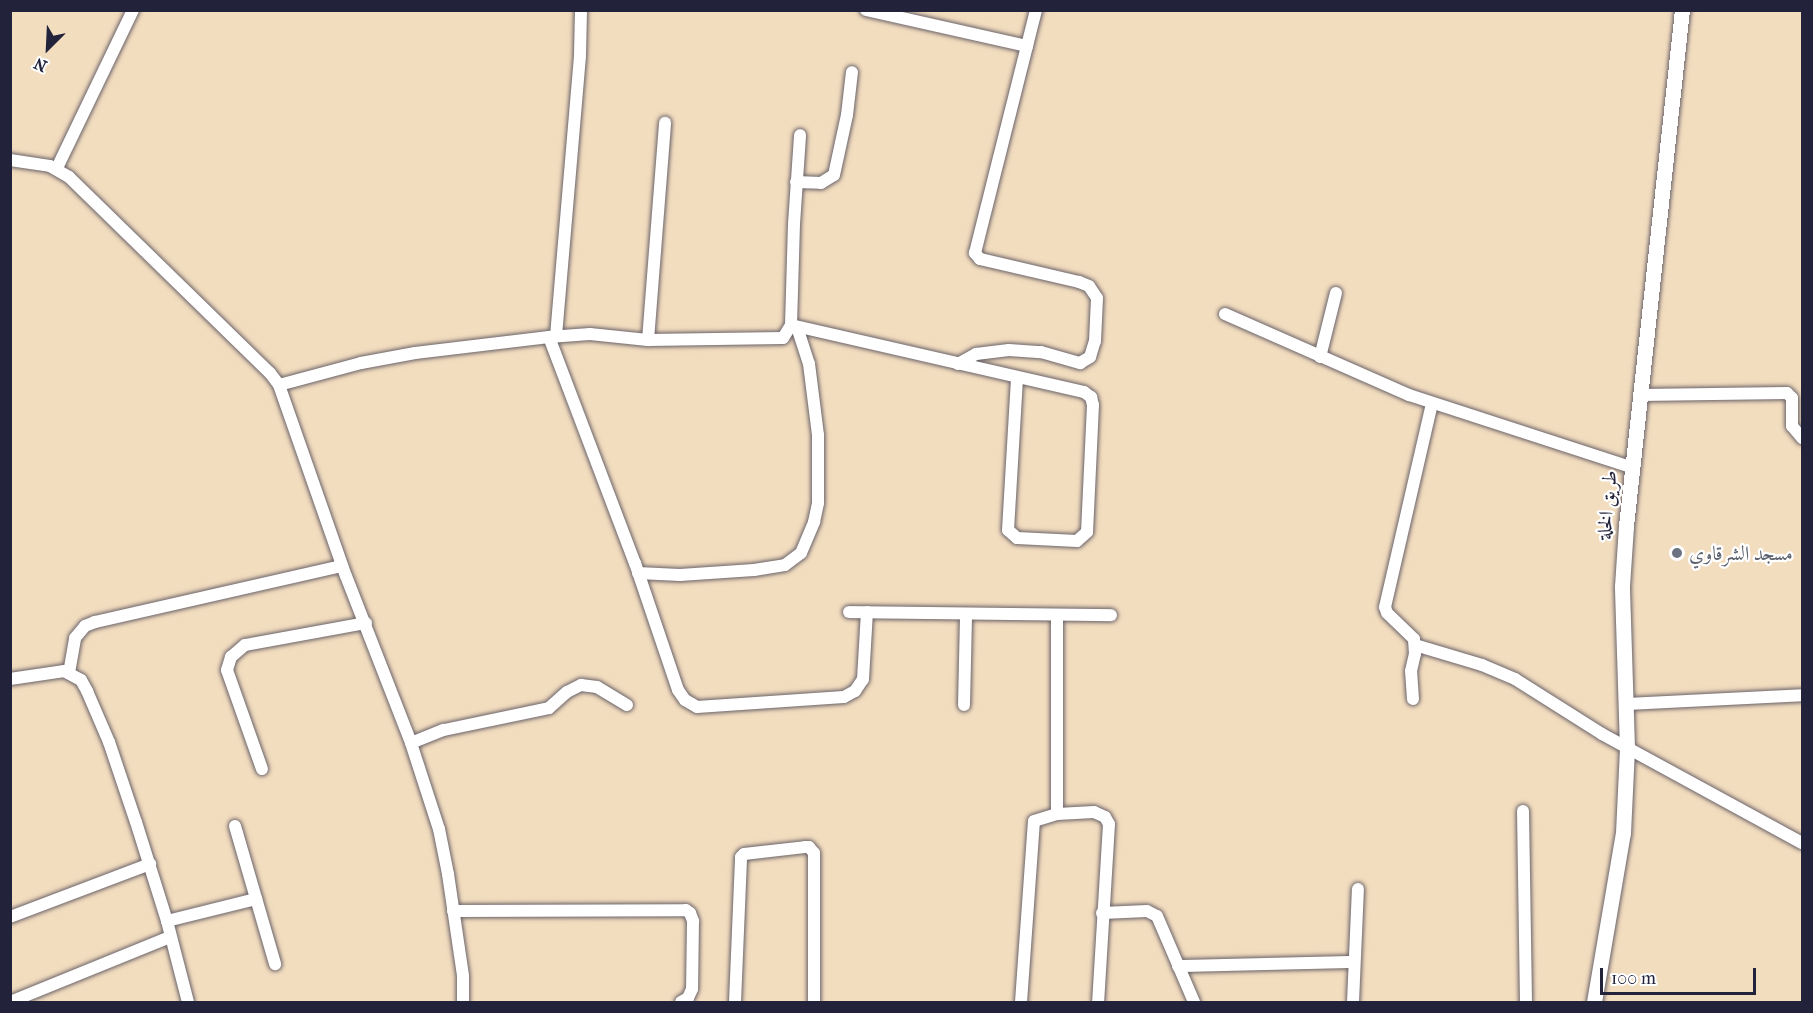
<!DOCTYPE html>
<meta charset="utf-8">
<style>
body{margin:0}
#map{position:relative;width:1813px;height:1013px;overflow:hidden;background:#f3ddbf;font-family:"IM FELL French Canon",Amiri,serif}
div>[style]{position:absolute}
.roads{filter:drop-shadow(0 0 2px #6b6369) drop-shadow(0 0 2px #6b6369)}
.minor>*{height:12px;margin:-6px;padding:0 6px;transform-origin:6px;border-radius:6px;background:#fff}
.tertiary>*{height:15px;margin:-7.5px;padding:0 7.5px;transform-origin:7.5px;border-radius:7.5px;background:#fff}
.dots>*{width:16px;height:16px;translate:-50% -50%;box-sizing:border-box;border:3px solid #fff;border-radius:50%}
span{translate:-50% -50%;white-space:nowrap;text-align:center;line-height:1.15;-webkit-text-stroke:4.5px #fff;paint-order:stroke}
.street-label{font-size:20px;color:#22223b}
.worship-label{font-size:20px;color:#5b616d}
.left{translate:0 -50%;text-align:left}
.frame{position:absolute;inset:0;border:12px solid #22223b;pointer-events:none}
.north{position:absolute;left:18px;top:18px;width:60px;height:60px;-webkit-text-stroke:4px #fff;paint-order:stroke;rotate:204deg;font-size:16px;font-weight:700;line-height:24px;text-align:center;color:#22223b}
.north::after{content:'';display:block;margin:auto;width:21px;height:27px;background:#22223b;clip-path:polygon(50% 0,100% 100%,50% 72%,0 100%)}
.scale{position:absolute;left:1600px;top:968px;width:156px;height:27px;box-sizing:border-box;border:3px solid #22223b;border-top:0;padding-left:8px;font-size:18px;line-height:21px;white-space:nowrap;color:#22223b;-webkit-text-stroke:4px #fff;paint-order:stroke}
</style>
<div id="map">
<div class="roads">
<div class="minor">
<i style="left:866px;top:10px;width:165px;rotate:12.6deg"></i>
<i style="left:10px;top:160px;width:40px;rotate:8.5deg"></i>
<i style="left:50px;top:166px;width:22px;rotate:30deg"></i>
<i style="left:69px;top:177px;width:281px;rotate:44.3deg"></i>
<i style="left:270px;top:373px;width:15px;rotate:53deg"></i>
<i style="left:279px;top:385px;width:202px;rotate:70.7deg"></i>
<i style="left:346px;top:576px;width:179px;rotate:68.7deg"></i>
<i style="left:411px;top:743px;width:90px;rotate:72deg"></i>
<i style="left:439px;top:829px;width:46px;rotate:78.7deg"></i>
<i style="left:448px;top:874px;width:103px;rotate:81.6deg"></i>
<i style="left:463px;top:976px;width:26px;rotate:90deg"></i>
<i style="left:57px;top:168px;width:175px;rotate:-64.3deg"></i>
<i style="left:796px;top:182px;width:25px;rotate:2deg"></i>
<i style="left:821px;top:183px;width:15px;rotate:-32deg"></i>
<i style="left:834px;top:175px;width:61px;rotate:-77.8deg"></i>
<i style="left:847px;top:115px;width:43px;rotate:-83.4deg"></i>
<i style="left:1225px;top:314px;width:201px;rotate:23.8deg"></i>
<i style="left:1409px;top:395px;width:233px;rotate:18deg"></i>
<i style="left:791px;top:325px;width:301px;rotate:12.9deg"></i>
<i style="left:1084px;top:392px;width:9px;rotate:36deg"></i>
<i style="left:1091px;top:397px;width:8px;rotate:76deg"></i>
<i style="left:1093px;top:405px;width:127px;rotate:92.7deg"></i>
<i style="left:1087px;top:532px;width:13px;rotate:138deg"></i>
<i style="left:1077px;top:541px;width:60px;rotate:-177.1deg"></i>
<i style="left:1017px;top:538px;width:12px;rotate:-138deg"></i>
<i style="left:1008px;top:530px;width:153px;rotate:-86.6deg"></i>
<i style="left:556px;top:336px;width:282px;rotate:-85.1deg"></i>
<i style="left:580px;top:55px;width:45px;rotate:-88.7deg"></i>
<i style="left:549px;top:337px;width:242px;rotate:69.2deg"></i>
<i style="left:635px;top:563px;width:134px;rotate:71.3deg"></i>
<i style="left:678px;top:690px;width:12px;rotate:55deg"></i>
<i style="left:685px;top:700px;width:14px;rotate:30deg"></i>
<i style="left:697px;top:707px;width:147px;rotate:-3.9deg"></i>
<i style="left:844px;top:697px;width:13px;rotate:-29deg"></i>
<i style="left:855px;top:691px;width:14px;rotate:-56deg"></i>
<i style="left:863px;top:679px;width:67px;rotate:-86.6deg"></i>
<i style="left:648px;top:340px;width:218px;rotate:-85.5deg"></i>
<i style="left:1320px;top:357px;width:66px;rotate:-76deg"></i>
<i style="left:958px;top:364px;width:21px;rotate:-29deg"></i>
<i style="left:976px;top:354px;width:33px;rotate:-7deg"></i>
<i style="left:1009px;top:350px;width:32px;rotate:4deg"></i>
<i style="left:1041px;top:352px;width:41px;rotate:15.8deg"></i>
<i style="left:1080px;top:363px;width:12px;rotate:-31deg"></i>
<i style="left:1090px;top:357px;width:17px;rotate:-73deg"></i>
<i style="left:1095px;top:341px;width:43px;rotate:-87.3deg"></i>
<i style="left:1097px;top:298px;width:14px;rotate:-124deg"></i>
<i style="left:1089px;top:286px;width:11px;rotate:-158deg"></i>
<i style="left:1079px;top:282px;width:102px;rotate:-166.9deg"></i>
<i style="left:980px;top:259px;width:8px;rotate:-130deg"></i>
<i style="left:975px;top:253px;width:251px;rotate:-75.9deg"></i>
<i style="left:279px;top:385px;width:85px;rotate:-15deg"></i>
<i style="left:361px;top:363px;width:55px;rotate:-10.5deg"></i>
<i style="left:415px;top:353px;width:135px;rotate:-6.8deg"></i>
<i style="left:549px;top:337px;width:41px;rotate:-4.2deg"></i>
<i style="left:590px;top:334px;width:58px;rotate:5.9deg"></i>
<i style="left:648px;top:340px;width:135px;rotate:-0.8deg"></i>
<i style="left:783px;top:338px;width:15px;rotate:-58deg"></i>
<i style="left:791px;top:325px;width:101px;rotate:-88.3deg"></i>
<i style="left:794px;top:224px;width:89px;rotate:-86.1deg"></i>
<i style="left:1640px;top:395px;width:147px;rotate:-0.8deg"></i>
<i style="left:1787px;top:393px;width:7px;rotate:45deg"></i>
<i style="left:1792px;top:398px;width:28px;rotate:90deg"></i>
<i style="left:1792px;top:426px;width:16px;rotate:50deg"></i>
<i style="left:638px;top:573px;width:42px;rotate:2.7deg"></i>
<i style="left:680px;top:575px;width:74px;rotate:-3.9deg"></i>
<i style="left:754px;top:570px;width:31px;rotate:-9deg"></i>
<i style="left:785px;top:565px;width:20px;rotate:-37deg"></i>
<i style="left:801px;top:553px;width:34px;rotate:-67deg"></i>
<i style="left:814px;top:522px;width:19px;rotate:-78deg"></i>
<i style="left:818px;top:503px;width:68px;rotate:-90deg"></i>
<i style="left:818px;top:435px;width:72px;rotate:-97.2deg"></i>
<i style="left:809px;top:364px;width:39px;rotate:-108deg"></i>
<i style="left:849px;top:612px;width:262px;rotate:0.7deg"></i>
<i style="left:1057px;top:616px;width:198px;rotate:90deg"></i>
<i style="left:1415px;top:645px;width:70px;rotate:16.6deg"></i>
<i style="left:1482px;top:665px;width:36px;rotate:23deg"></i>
<i style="left:1515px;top:679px;width:103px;rotate:32.3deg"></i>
<i style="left:1602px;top:734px;width:228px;rotate:28.6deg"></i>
<i style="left:69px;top:673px;width:36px;rotate:-80deg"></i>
<i style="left:75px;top:638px;width:16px;rotate:-50deg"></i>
<i style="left:85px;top:626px;width:11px;rotate:-22deg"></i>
<i style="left:95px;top:622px;width:253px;rotate:-12.8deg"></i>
<i style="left:10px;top:679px;width:55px;rotate:-8.4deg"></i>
<i style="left:64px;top:671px;width:19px;rotate:28deg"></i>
<i style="left:81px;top:680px;width:13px;rotate:61deg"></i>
<i style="left:87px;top:691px;width:56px;rotate:66.7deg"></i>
<i style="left:109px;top:742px;width:84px;rotate:71.4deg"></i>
<i style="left:136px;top:822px;width:104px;rotate:72.6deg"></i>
<i style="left:167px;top:921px;width:84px;rotate:75.5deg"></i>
<i style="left:1413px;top:699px;width:28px;rotate:-94deg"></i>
<i style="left:1411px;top:671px;width:17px;rotate:-77deg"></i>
<i style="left:1415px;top:654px;width:15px;rotate:-94deg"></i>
<i style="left:1414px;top:639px;width:37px;rotate:-136deg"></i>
<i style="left:1387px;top:613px;width:6px;rotate:-108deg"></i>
<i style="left:1385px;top:607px;width:208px;rotate:-77deg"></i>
<i style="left:1627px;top:704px;width:175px;rotate:-2.9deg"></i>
<i style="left:964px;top:705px;width:90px;rotate:-88.7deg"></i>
<i style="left:411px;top:743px;width:35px;rotate:-22deg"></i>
<i style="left:444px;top:730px;width:107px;rotate:-11.8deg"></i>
<i style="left:549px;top:708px;width:24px;rotate:-42deg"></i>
<i style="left:567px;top:692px;width:16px;rotate:-27deg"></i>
<i style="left:581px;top:685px;width:16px;rotate:7deg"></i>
<i style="left:597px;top:687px;width:35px;rotate:31deg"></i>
<i style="left:262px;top:769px;width:105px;rotate:-109.5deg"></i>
<i style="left:227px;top:670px;width:14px;rotate:-73deg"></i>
<i style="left:231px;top:657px;width:18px;rotate:-41deg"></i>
<i style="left:245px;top:645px;width:123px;rotate:-10.3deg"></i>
<i style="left:1523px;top:811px;width:191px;rotate:89.1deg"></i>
<i style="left:235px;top:826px;width:144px;rotate:73.8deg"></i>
<i style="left:453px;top:911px;width:233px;rotate:-0.2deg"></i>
<i style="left:686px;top:910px;width:5px;rotate:37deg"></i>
<i style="left:690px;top:913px;width:9px;rotate:69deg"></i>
<i style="left:693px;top:921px;width:68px;rotate:90.8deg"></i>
<i style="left:692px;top:989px;width:10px;rotate:114deg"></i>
<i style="left:688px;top:998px;width:8px;rotate:150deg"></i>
<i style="left:1102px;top:913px;width:45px;rotate:-2.5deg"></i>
<i style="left:1147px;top:911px;width:11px;rotate:27deg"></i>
<i style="left:1157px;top:916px;width:94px;rotate:66.7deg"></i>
<i style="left:10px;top:917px;width:150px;rotate:-20.7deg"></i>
<i style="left:167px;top:921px;width:92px;rotate:-13.9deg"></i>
<i style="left:1178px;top:966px;width:176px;rotate:-1.3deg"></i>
<i style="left:10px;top:1002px;width:173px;rotate:-22.1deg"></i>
<i style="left:735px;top:1002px;width:145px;rotate:-87.6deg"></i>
<i style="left:741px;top:857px;width:4px;rotate:-45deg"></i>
<i style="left:744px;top:854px;width:61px;rotate:-6.5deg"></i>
<i style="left:805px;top:847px;width:4px"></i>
<i style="left:809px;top:847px;width:8px;rotate:50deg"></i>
<i style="left:814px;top:853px;width:149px;rotate:90deg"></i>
<i style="left:1021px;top:1002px;width:181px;rotate:-85.9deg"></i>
<i style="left:1034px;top:821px;width:24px;rotate:-17deg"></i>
<i style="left:1057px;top:814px;width:37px;rotate:-3deg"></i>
<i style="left:1094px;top:812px;width:12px;rotate:24deg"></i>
<i style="left:1105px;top:817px;width:8px;rotate:60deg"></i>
<i style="left:1109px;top:824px;width:178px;rotate:93.5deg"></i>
<i style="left:1353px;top:1002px;width:113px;rotate:-87.5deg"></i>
</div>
<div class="tertiary">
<i style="left:1594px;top:1002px;width:171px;rotate:-80.3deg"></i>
<i style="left:1623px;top:833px;width:85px;rotate:-87.3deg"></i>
<i style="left:1627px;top:748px;width:162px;rotate:-91.8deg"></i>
<i style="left:1622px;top:586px;width:60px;rotate:-86.2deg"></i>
<i style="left:1626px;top:526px;width:519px;rotate:-83.81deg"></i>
</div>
</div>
<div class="dots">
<i style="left:1677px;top:553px;background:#6b7280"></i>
</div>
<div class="street-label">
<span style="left:1607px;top:505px;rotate:-85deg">طريق الخلة</span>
</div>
<div class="worship-label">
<span class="left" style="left:1689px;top:553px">مسجد الشرقاوي</span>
</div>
<div class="frame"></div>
<div class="north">N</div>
<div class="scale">100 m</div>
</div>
